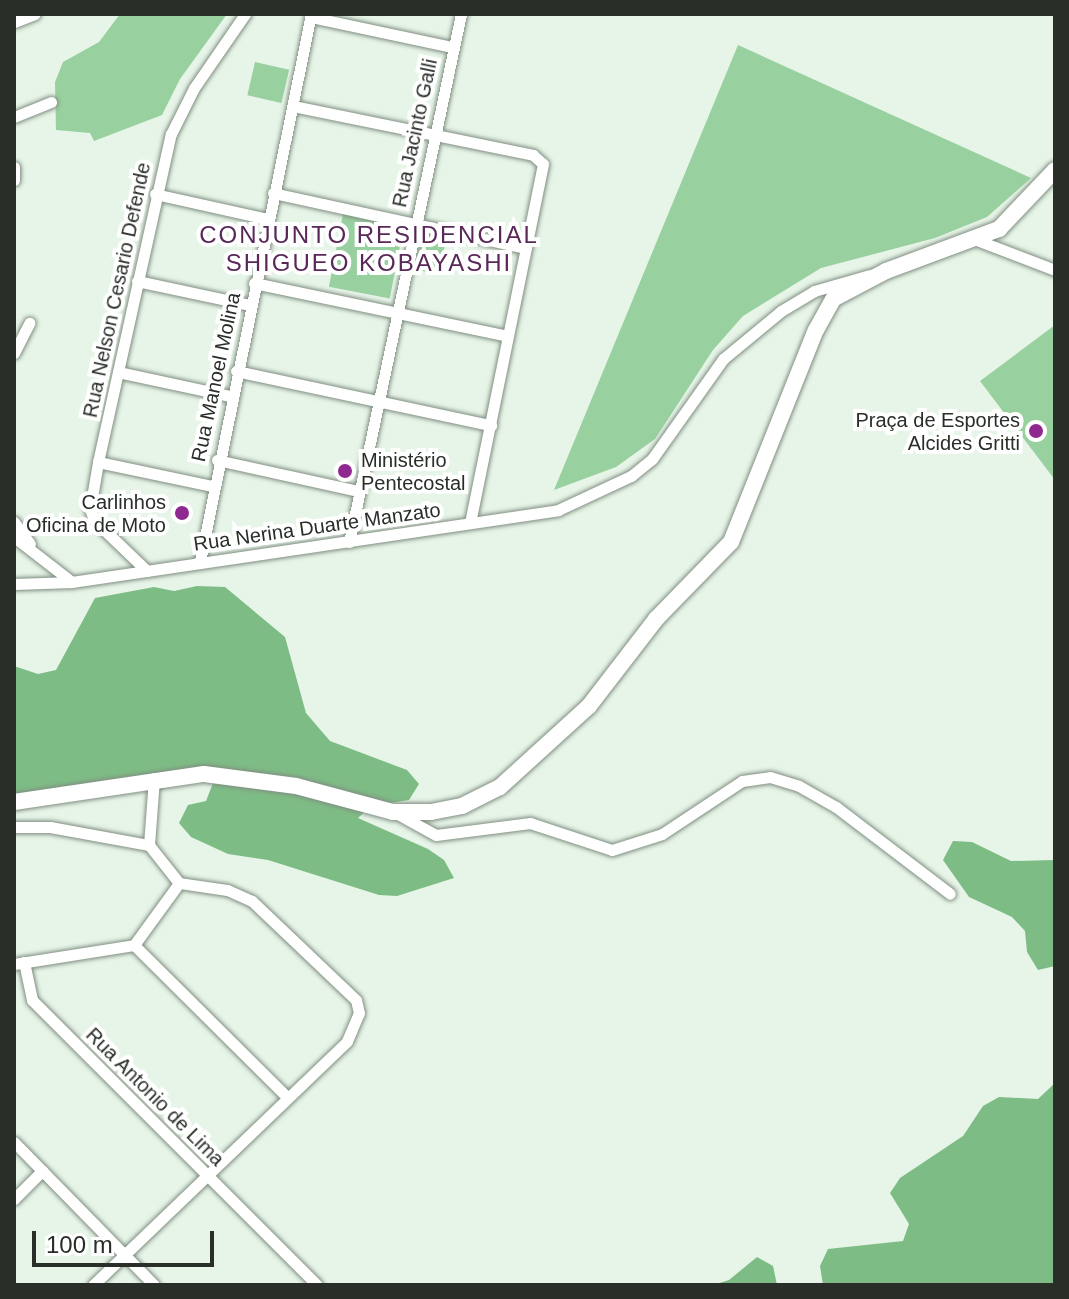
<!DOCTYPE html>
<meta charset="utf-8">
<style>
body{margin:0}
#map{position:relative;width:1069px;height:1299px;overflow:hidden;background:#e6f5e7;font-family:Arial,sans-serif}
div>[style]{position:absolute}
.green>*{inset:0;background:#99d09f;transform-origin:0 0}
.forest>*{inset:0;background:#7ebc85}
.roads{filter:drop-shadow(0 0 2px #818e82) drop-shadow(0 0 2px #818e82)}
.street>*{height:11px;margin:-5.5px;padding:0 5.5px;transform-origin:5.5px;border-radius:5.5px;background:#fff}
.secondary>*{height:16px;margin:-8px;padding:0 8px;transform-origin:8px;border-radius:8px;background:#fff}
.dots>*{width:22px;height:22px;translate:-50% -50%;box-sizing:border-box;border:4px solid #fff;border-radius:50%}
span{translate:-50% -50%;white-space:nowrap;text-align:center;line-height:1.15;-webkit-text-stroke:8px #fff;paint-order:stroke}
.street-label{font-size:20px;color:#292e29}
.poi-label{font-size:20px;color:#292e29}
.right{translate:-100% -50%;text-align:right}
.left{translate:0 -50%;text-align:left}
.quarter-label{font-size:24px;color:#592859;letter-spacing:2px}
.frame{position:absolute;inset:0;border:16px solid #292e29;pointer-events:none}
.scale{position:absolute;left:32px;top:1231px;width:182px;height:36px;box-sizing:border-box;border:4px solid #292e29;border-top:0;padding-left:10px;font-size:24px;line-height:28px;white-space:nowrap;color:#292e29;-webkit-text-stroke:6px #fff;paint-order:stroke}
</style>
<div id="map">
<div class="green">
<i style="clip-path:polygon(120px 14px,227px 14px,180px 79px,162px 115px,94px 141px,90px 133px,56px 130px,55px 82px,63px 62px,99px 42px)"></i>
<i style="clip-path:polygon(738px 45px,1031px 178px,987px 217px,935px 238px,821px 268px,743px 316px,713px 350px,655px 439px,616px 467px,554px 490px)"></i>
<i style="left:255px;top:62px;width:35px;height:34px;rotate:13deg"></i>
<i style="left:343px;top:214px;width:62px;height:74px;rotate:11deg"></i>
<i style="left:422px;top:233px;width:25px;height:37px;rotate:12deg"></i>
<i style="clip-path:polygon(1055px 325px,1055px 480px,980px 381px)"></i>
</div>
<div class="forest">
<i style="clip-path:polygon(197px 586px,225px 587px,285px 637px,306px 713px,330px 741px,407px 770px,419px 784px,409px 800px,371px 806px,358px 818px,428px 849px,444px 860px,454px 878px,397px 896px,379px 895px,268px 860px,228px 854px,191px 837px,179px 823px,188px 805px,206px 801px,213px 783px,178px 782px,161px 790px,142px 783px,64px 786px,14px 803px,14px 666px,38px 674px,56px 670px,95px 598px,154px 587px,174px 591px)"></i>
<i style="clip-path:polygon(953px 841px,972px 842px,1011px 861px,1055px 860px,1055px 966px,1038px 970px,1027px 952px,1025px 931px,1012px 917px,969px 897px,943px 860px)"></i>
<i style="clip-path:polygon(1055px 1083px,1055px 1285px,823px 1285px,820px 1266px,828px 1249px,903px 1241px,909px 1224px,890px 1193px,900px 1178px,963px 1136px,983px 1106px,999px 1097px,1038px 1099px)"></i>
<i style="clip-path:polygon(757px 1257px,773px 1266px,777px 1285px,713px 1285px,729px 1280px)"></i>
</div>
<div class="roads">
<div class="street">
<i style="left:311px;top:17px;width:144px;rotate:12deg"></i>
<i style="left:14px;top:22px;width:22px;rotate:-21deg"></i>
<i style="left:293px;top:106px;width:245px;rotate:11.5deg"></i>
<i style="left:533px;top:155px;width:13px;rotate:42deg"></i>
<i style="left:543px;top:164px;width:365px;rotate:101.5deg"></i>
<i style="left:14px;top:117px;width:40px;rotate:-22deg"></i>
<i style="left:14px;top:167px;width:13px;rotate:90deg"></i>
<i style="left:273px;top:193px;width:259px;rotate:12.3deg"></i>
<i style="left:155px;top:194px;width:116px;rotate:12.5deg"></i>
<i style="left:977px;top:240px;width:84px;rotate:21deg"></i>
<i style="left:137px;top:281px;width:116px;rotate:12deg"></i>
<i style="left:254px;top:283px;width:259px;rotate:11.8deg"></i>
<i style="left:14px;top:353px;width:34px;rotate:-63deg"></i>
<i style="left:236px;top:371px;width:261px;rotate:12deg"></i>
<i style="left:118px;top:372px;width:115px;rotate:12.1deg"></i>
<i style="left:217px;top:460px;width:144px;rotate:12.4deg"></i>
<i style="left:98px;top:462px;width:116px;rotate:11.9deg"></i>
<i style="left:14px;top:522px;width:27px;rotate:54deg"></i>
<i style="left:14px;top:537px;width:73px;rotate:37.8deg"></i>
<i style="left:349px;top:542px;width:540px;rotate:-78.02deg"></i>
<i style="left:200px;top:561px;width:558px;rotate:-78.53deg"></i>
<i style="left:147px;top:571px;width:74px;rotate:-136.1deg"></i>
<i style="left:94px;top:520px;width:12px;rotate:-110deg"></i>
<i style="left:90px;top:509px;width:48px;rotate:-80.3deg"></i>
<i style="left:98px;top:462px;width:336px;rotate:-77.5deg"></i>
<i style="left:171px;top:134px;width:51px;rotate:-63.4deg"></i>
<i style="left:194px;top:88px;width:90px;rotate:-55.4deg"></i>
<i style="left:14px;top:584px;width:58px;rotate:-2deg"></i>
<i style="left:72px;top:582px;width:491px;rotate:-8.4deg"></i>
<i style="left:558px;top:510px;width:81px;rotate:-25deg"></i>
<i style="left:631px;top:476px;width:27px;rotate:-39deg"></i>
<i style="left:652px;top:459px;width:123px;rotate:-54.6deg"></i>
<i style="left:723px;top:359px;width:75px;rotate:-39.6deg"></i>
<i style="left:781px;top:311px;width:39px;rotate:-31deg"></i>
<i style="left:814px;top:291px;width:58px;rotate:-15.9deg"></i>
<i style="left:394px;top:812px;width:48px;rotate:28.7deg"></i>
<i style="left:436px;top:835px;width:95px;rotate:-7.3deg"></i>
<i style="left:530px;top:823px;width:86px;rotate:18.2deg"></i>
<i style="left:612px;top:850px;width:52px;rotate:-17.7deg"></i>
<i style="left:662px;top:834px;width:96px;rotate:-33.5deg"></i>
<i style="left:742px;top:781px;width:28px;rotate:-8deg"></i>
<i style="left:770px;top:777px;width:30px;rotate:17deg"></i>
<i style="left:799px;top:786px;width:43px;rotate:29.6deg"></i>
<i style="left:836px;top:807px;width:143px;rotate:37.3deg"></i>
<i style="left:14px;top:827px;width:36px"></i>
<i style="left:50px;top:827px;width:101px;rotate:10.3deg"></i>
<i style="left:134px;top:945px;width:216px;rotate:44.8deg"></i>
<i style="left:24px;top:962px;width:39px;rotate:78deg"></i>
<i style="left:32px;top:1000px;width:403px;rotate:45deg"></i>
<i style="left:14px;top:964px;width:121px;rotate:-9deg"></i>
<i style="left:134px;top:945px;width:77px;rotate:-54deg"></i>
<i style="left:14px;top:1142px;width:200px;rotate:45.6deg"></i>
<i style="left:14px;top:1199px;width:40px;rotate:-45deg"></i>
<i style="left:93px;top:1285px;width:352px;rotate:-43.8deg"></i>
<i style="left:347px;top:1041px;width:30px;rotate:-67deg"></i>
<i style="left:359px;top:1013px;width:13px;rotate:-103deg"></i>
<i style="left:356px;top:1000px;width:144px;rotate:-136.4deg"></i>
<i style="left:252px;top:901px;width:27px;rotate:-156deg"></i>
<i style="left:227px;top:890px;width:49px;rotate:-171.7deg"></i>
<i style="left:179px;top:883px;width:48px;rotate:-128.3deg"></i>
<i style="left:149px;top:845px;width:67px;rotate:-85.7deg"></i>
</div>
<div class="secondary">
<i style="left:14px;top:802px;width:192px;rotate:-8.4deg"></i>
<i style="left:204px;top:774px;width:93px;rotate:7.4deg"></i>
<i style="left:296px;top:786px;width:100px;rotate:15deg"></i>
<i style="left:393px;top:812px;width:38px"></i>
<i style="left:431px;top:812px;width:32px;rotate:-11deg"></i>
<i style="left:462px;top:806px;width:42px;rotate:-26.6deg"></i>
<i style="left:500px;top:787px;width:120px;rotate:-42.3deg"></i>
<i style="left:589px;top:706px;width:110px;rotate:-52.4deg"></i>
<i style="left:656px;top:619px;width:107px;rotate:-45.8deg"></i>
<i style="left:731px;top:542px;width:228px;rotate:-68.2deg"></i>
<i style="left:816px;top:330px;width:35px;rotate:-61deg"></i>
<i style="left:833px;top:299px;width:60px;rotate:-27.8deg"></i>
<i style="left:886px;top:271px;width:121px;rotate:-20.4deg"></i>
<i style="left:999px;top:229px;width:81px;rotate:-46.5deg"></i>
</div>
</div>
<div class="dots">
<i style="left:1036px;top:431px;background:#8f298f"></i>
<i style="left:345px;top:471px;background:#8f298f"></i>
<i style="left:182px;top:513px;background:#8f298f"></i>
</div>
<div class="street-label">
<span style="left:415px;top:133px;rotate:-78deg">Rua Jacinto Galli</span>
<span style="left:117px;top:290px;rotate:-78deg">Rua Nelson Cesario Defende</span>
<span style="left:216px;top:377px;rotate:-78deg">Rua Manoel Molina</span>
<span style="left:317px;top:527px;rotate:-8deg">Rua Nerina Duarte Manzato</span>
<span style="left:155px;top:1097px;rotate:45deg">Rua Antonio de Lima</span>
</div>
<div class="poi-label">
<span class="right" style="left:1020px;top:432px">Praça de Esportes<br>Alcides Gritti</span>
<span class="left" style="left:361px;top:472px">Ministério<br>Pentecostal</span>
<span class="right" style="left:166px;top:514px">Carlinhos<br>Oficina de Moto</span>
</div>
<div class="quarter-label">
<span style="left:369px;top:249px">CONJUNTO RESIDENCIAL<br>SHIGUEO KOBAYASHI</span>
</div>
<div class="frame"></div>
<div class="scale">100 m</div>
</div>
